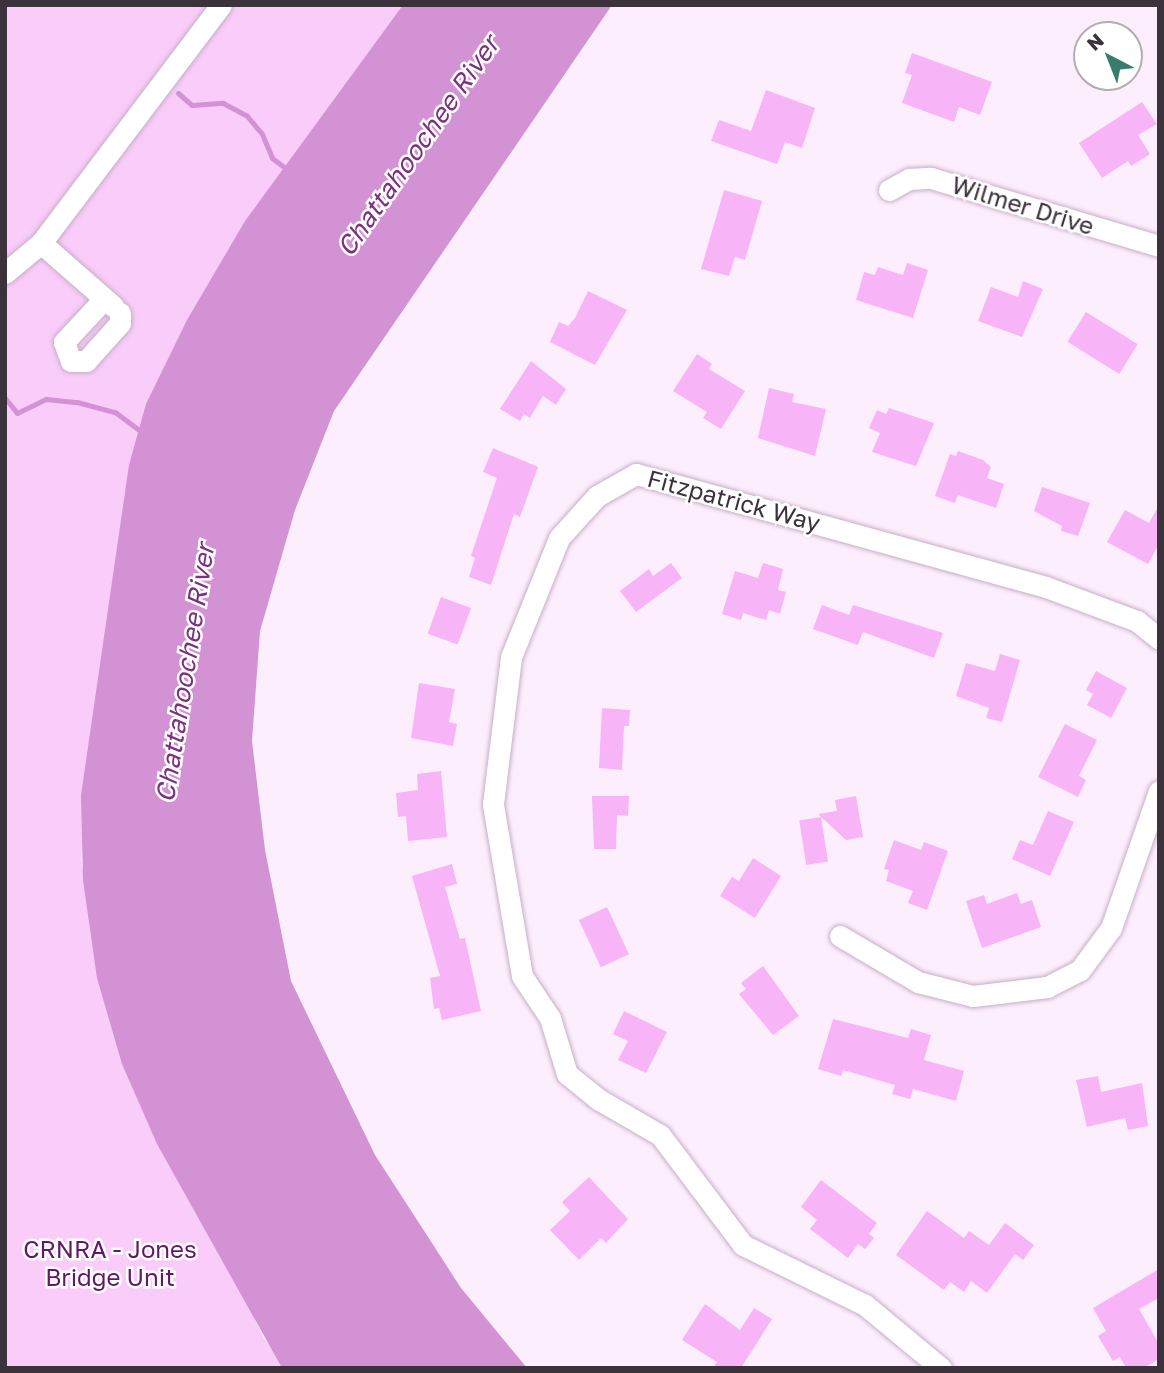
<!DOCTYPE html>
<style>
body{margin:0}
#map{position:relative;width:1164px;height:1373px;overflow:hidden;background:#fdeefd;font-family:"Golos Text",sans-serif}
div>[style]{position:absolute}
.green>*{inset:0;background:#f9ccf9}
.water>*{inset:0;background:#d292d3}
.stream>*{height:5px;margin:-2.5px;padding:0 2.5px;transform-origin:2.5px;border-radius:2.5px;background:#d292d3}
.building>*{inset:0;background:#f7b4f7;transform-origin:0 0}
.roads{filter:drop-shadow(0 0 2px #c7afc7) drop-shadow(0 0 2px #c7afc7)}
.minor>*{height:21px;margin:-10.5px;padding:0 10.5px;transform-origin:10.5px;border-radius:10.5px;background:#fff}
span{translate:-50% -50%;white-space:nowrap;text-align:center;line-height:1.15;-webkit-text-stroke:5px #fff;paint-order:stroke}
.street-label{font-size:24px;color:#3c323c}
.park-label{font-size:24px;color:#641767}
.water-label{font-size:26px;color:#7c307f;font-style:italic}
.frame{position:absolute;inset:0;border:7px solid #3c323c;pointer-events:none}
.north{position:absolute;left:1073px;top:21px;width:70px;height:70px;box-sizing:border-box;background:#fff;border:2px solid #b1adb1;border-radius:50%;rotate:318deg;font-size:19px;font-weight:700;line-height:28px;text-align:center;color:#3c323c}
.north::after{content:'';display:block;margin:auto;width:24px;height:32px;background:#397b6c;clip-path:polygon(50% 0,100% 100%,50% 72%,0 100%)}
</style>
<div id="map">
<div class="green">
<i style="clip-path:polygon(5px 5px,408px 5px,90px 757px,81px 860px,112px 1015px,264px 1339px,289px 1368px,5px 1368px)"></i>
</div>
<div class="water">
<i style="clip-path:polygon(403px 5px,612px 5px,334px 411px,295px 510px,260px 631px,252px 741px,265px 850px,291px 981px,375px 1155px,461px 1288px,527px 1368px,282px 1368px,157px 1144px,122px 1064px,97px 978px,83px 880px,81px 795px,129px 465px,146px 404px,187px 320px,245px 221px)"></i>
</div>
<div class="stream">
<i style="left:178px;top:93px;width:18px;rotate:41deg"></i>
<i style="left:192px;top:105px;width:31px;rotate:-4deg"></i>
<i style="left:223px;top:103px;width:27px;rotate:28deg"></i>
<i style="left:247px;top:116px;width:23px;rotate:50deg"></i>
<i style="left:262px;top:134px;width:26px;rotate:67deg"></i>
<i style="left:272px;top:158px;width:15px;rotate:37deg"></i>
<i style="left:5px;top:398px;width:19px;rotate:51deg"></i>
<i style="left:17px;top:413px;width:32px;rotate:-26deg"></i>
<i style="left:46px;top:399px;width:31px;rotate:6deg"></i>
<i style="left:77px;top:402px;width:39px;rotate:15deg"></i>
<i style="left:115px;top:412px;width:30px;rotate:37deg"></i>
</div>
<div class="building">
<i style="clip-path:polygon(912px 53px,992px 82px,980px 115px,959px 107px,954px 122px,902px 103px,912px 75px,905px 73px)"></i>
<i style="clip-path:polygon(766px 90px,815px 108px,802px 148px,785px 142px,777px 164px,711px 141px,719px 120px,751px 131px)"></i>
<i style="clip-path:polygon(1142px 102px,1157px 124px,1138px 135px,1150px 154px,1131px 166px,1128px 161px,1102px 178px,1079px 143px)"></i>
<i style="clip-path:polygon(724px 190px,762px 201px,745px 260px,735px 257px,729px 276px,701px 269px)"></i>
<i style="clip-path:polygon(907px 263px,928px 270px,913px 318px,856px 300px,864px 272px,875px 275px,878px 267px,903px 275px)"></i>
<i style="clip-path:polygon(1023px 281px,1043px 289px,1022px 337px,978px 321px,991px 287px,1018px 297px)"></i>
<i style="clip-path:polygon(588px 291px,627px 310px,595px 365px,550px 342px,559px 322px,568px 326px,575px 318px)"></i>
<i style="left:1086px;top:312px;width:61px;height:35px;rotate:32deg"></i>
<i style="clip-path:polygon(697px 354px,712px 364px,709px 369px,745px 391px,721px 429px,703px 418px,707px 412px,673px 391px)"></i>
<i style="clip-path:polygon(531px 361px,566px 389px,556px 405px,543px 396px,530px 418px,524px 414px,520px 421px,500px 409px)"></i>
<i style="clip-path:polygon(769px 388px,794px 394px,792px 402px,826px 409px,815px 456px,758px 438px)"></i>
<i style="clip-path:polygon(889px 408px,934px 423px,916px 466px,872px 452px,880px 433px,869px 428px,877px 410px,886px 414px)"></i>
<i style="clip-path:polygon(493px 448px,538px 467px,520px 517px,514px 514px,491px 585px,469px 577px,475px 558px,471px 556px,497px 478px,483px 472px)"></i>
<i style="clip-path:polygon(958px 451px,983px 460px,991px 467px,987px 478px,1004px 484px,996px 508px,958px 495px,955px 503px,935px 496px,950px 454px,956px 456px)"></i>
<i style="clip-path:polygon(1042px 487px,1090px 503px,1078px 536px,1061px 531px,1062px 526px,1034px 511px)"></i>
<i style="clip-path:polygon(1159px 505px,1159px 544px,1148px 564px,1107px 542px,1125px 510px,1149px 523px)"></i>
<i style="clip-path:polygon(671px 563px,682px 578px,636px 612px,620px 591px,649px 569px,653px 576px)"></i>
<i style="clip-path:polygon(763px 563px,783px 569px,778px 590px,786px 592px,780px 614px,769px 610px,766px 620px,743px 613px,741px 620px,722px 614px,735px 571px,758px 578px)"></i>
<i style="left:441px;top:597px;width:32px;height:39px;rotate:20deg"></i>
<i style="clip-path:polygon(822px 605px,849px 615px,853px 605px,943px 633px,934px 658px,863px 632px,858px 645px,813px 629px)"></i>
<i style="clip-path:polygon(1000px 654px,1020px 660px,1002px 722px,986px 718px,989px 708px,956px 696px,966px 663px,995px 671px)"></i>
<i style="clip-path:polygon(1096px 671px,1127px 688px,1111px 718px,1087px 705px,1093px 694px,1086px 690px)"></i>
<i style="clip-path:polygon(419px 683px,455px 689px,449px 722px,457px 724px,453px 746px,411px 738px)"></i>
<i style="clip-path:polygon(602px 708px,630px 710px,629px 726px,624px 726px,622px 770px,599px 768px)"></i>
<i style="clip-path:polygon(1065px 724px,1097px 740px,1079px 776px,1086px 780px,1078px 797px,1038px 777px)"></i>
<i style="clip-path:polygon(441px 771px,447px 837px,408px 841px,406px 816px,398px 817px,396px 793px,418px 790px,417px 774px)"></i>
<i style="clip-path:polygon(592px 796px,629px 796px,628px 816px,617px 815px,616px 849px,594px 849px)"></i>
<i style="clip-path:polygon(856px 796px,863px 837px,846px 840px,818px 814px,837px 811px,835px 800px)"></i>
<i style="clip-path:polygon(1048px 811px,1074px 822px,1050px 876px,1012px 859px,1020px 840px,1033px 845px)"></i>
<i style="left:821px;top:817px;width:45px;height:22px;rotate:81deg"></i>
<i style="clip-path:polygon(894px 840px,921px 850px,924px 842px,948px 851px,927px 910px,908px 903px,913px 891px,886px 881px,889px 870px,884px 869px)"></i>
<i style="clip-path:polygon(753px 858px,781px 876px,755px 918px,720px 896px,732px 877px,739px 881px)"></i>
<i style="clip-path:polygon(452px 864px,457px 884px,445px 887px,460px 939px,465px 938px,481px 1011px,442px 1020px,439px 1008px,434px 1009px,430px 978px,440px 976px,412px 876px)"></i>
<i style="clip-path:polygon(1017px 893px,1021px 904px,1032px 900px,1041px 927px,982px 948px,966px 901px,984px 895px,987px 904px)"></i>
<i style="left:607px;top:907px;width:52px;height:31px;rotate:65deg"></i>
<i style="clip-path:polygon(763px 966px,799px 1016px,773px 1035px,739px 994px,746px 989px,741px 983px)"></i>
<i style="clip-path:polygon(624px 1011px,667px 1032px,646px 1073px,618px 1060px,628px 1041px,613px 1034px)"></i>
<i style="clip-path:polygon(833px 1019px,908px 1038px,911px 1029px,931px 1035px,924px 1060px,964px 1071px,956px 1101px,913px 1089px,910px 1099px,892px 1094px,895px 1085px,843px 1070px,841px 1076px,818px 1069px)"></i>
<i style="clip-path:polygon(1098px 1076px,1101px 1092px,1142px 1083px,1148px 1126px,1128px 1130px,1125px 1118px,1087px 1127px,1076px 1080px)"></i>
<i style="clip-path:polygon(589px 1177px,628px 1219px,606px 1243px,601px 1238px,579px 1260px,550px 1230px,570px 1211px,562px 1202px)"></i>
<i style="clip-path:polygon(821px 1180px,877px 1223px,869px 1234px,874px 1238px,865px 1249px,858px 1244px,848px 1258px,810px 1229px,817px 1220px,801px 1207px)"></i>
<i style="clip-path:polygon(927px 1211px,964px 1238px,969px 1231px,989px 1245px,1005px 1223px,1034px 1245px,1023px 1260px,1015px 1254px,987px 1293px,971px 1281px,964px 1292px,950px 1282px,944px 1290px,896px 1255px)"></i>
<i style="clip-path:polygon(1159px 1269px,1159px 1298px,1139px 1309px,1159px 1344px,1159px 1359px,1144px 1368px,1126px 1368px,1120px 1357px,1113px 1361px,1098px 1336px,1106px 1331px,1093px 1308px)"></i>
<i style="clip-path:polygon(705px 1304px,740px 1330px,754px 1308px,772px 1319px,741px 1368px,713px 1368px,717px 1362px,682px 1340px)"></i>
</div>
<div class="roads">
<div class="minor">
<i style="left:889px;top:190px;width:23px;rotate:-29deg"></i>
<i style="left:909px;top:179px;width:22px;rotate:-3deg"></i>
<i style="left:931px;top:178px;width:238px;rotate:16.6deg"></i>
<i style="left:41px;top:243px;width:96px;rotate:41.2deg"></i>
<i style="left:5px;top:273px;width:47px;rotate:-39.8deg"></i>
<i style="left:41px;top:243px;width:298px;rotate:-52.9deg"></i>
<i style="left:104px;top:299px;width:59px;rotate:132.9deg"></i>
<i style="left:64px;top:342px;width:20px;rotate:70deg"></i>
<i style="left:71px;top:361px;width:15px"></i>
<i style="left:86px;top:361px;width:51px;rotate:-48.2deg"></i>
<i style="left:120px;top:323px;width:10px;rotate:-90deg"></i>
<i style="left:840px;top:936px;width:91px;rotate:30.5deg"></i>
<i style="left:918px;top:982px;width:57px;rotate:14.3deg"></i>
<i style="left:973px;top:996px;width:75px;rotate:-6.9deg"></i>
<i style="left:1047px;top:987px;width:37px;rotate:-27deg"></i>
<i style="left:1080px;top:970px;width:52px;rotate:-53.6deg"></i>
<i style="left:1111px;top:928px;width:145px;rotate:-70.7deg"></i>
<i style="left:941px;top:1368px;width:99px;rotate:-140.3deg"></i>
<i style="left:865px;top:1305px;width:136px;rotate:-153.8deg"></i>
<i style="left:743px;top:1245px;width:138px;rotate:-127deg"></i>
<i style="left:660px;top:1135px;width:72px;rotate:-149.9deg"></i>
<i style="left:598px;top:1099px;width:40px;rotate:-141deg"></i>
<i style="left:567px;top:1074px;width:59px;rotate:-106.9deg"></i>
<i style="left:550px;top:1018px;width:50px;rotate:-123.7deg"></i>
<i style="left:522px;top:976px;width:174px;rotate:-99.6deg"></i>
<i style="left:493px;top:804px;width:148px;rotate:-83deg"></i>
<i style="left:511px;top:657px;width:128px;rotate:-68deg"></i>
<i style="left:559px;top:538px;width:57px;rotate:-47.9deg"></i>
<i style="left:597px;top:496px;width:45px;rotate:-29.4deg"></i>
<i style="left:636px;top:474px;width:425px;rotate:15.4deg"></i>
<i style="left:1046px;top:587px;width:97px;rotate:20.5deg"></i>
<i style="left:1137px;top:621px;width:28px;rotate:39deg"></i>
</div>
</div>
<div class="street-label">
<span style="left:1023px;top:205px;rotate:17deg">Wilmer Drive</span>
<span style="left:734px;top:500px;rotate:15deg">Fitzpatrick Way</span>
</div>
<div class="park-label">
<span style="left:110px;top:1263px">CRNRA - Jones<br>Bridge Unit</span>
</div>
<div class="water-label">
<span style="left:418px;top:146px;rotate:-55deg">Chattahoochee River</span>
<span style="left:185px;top:673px;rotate:-81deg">Chattahoochee River</span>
</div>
<div class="frame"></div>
<div class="north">N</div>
</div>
